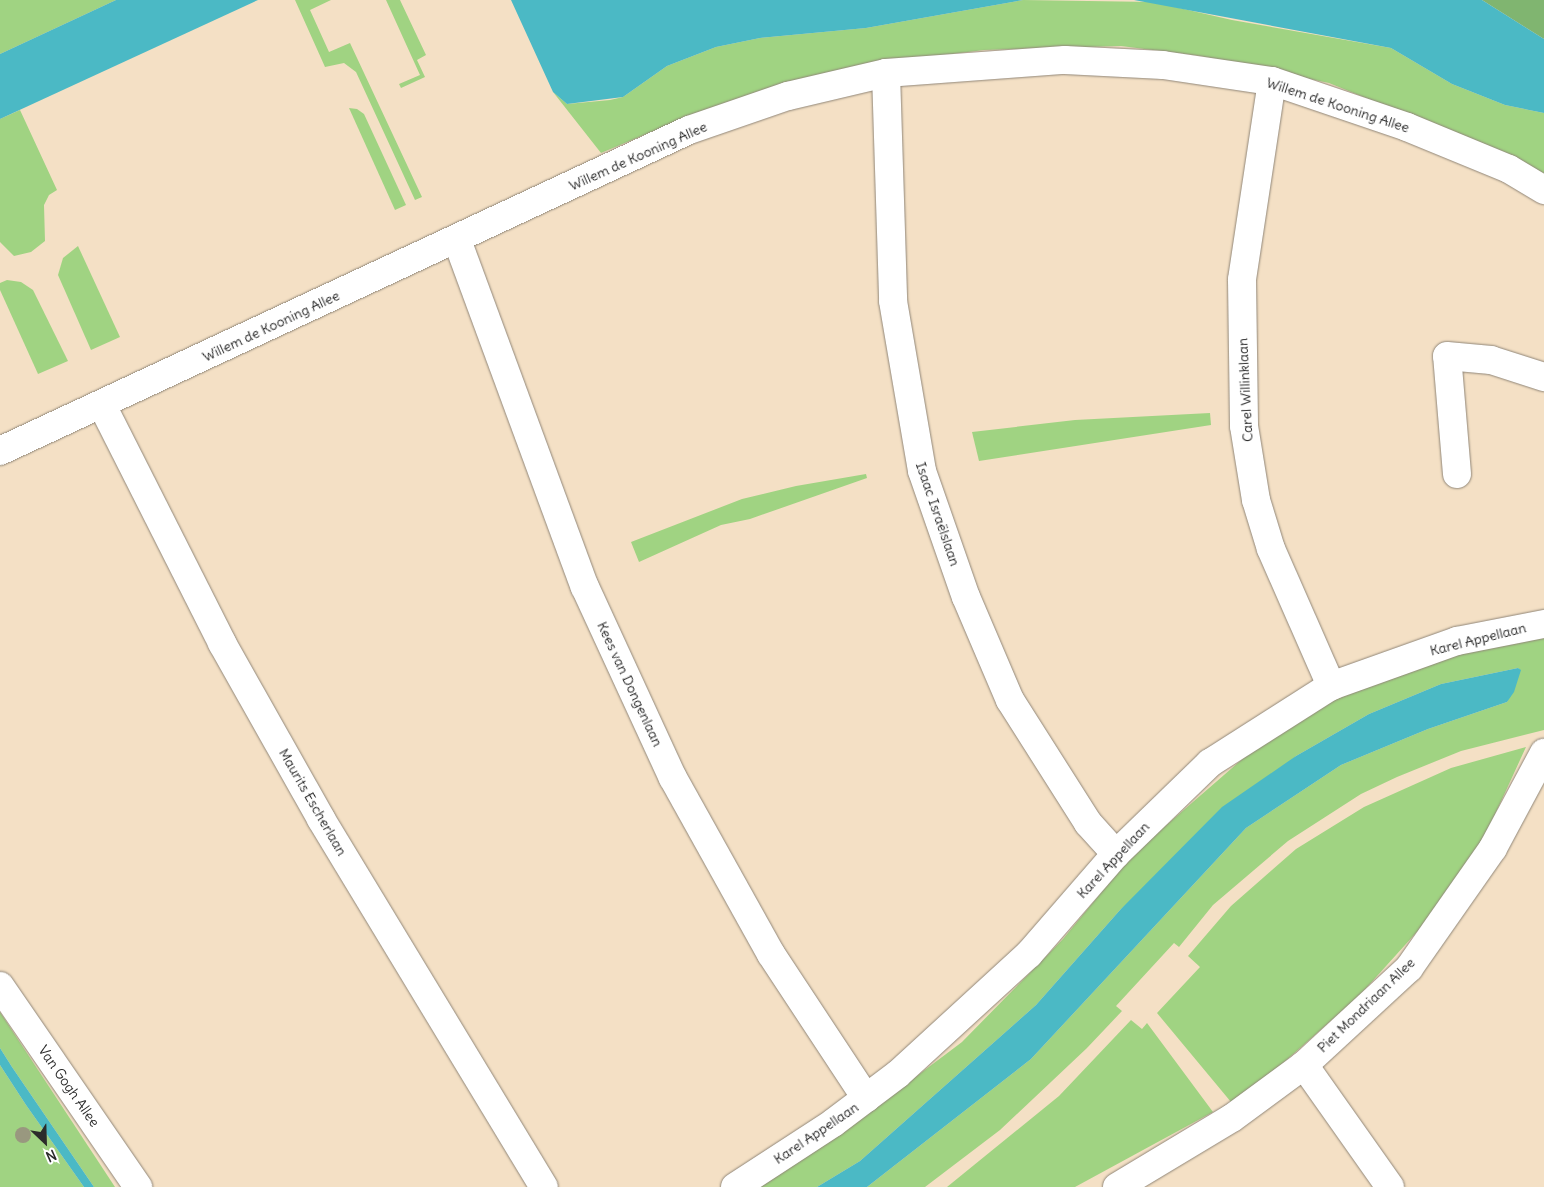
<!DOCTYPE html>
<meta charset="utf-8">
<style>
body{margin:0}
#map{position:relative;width:1544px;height:1187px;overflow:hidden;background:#f4e0c5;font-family:Delius,sans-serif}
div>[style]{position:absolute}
.green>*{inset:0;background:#a0d382}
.forest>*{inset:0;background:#80b570}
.water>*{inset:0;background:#4bb9c5}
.roads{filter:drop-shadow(0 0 1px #908678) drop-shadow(0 0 1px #908678)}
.minor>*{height:28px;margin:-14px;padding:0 14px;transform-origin:14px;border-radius:14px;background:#fff}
.trees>*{width:16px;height:16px;margin:-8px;border-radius:50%;background:#99987f}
span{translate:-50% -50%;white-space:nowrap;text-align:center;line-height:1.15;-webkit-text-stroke:4.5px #fff;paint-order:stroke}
.street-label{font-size:14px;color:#2b2b2b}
.north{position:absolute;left:20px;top:1117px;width:50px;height:50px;-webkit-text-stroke:4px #fff;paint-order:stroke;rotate:156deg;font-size:14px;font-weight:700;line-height:20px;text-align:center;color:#2b2b2b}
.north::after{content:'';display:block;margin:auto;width:18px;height:22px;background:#2b2b2b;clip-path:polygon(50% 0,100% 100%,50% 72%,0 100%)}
</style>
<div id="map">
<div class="green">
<i style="clip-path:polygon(0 0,116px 0,0 54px)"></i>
<i style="clip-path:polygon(295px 0,331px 0,310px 10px,329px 52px,350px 43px,422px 197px,415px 200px,356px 72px,344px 63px,325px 67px)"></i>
<i style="clip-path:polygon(386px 0,400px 0,426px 55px,417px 60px,425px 77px,401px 88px,399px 84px,420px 75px)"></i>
<i style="clip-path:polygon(1023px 0,1153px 2px,1232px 20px,1391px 48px,1452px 84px,1505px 105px,1544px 113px,1544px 175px,1501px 153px,1329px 83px,1200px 56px,1121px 46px,984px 50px,881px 63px,663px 127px,601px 153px,553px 92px,567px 104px,610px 100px,623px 97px,667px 66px,716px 47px,760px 38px,866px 28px)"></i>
<i style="clip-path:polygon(349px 108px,357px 109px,364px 114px,406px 205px,395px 210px)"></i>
<i style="clip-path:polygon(20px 110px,57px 190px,49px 195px,44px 205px,45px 241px,31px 252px,14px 256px,0 242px,0 119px)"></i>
<i style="clip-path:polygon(78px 246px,120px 337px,91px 350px,58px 275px,63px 258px)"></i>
<i style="clip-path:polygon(7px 280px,21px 282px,33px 290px,68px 361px,38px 374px,0 290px,0 283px)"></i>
<i style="clip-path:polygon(1210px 413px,1211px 425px,979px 461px,972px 432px,1075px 420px)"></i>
<i style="clip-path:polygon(866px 474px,867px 478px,750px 519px,721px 525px,639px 562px,631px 542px,742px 499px,796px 486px)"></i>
<i style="clip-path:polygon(1544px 638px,1544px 730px,1461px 751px,1397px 777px,1361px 794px,1288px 841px,1213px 905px,1179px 947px,1174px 943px,1116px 1006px,1122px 1011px,1087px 1048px,1000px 1130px,925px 1187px,867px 1187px,1031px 1059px,1246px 828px,1341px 765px,1428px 729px,1507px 702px,1520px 670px,1518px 668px,1441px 684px,1369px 714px,1296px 756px,1120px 910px,1036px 1005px,860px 1161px,817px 1187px,752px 1187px,837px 1136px,962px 1042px,1063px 939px,1132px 855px,1247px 755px,1325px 704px,1409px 669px,1473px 648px)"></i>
<i style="clip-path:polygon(1526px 747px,1486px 834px,1433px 914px,1359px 996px,1282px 1064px,1231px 1102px,1157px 1013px,1200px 967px,1188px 956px,1231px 906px,1296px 849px,1364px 807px,1451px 768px)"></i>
<i style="clip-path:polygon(0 1012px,115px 1187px,94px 1187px,12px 1067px,0 1048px)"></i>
<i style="clip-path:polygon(1131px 1020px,1142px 1029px,1147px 1023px,1213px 1112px,1075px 1187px,947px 1187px,1059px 1096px)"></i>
<i style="clip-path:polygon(0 1065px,26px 1105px,84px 1187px,0 1187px)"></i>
</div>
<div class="forest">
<i style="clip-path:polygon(1482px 0,1544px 0,1544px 39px)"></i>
</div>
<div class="water">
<i style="clip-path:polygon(116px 0,258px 0,0 119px,0 54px)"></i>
<i style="clip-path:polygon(511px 0,1023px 0,866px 28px,760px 38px,716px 47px,667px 66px,623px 97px,567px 104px,553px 92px)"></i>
<i style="clip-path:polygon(1134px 0,1482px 0,1544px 39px,1544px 113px,1505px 105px,1452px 84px,1391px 48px)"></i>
<i style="clip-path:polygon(1518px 668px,1521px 670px,1514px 692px,1507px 702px,1428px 729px,1341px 765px,1246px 828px,1031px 1059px,867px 1187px,817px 1187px,860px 1161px,1036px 1005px,1120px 910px,1222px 807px,1296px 756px,1369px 714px,1441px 684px)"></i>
<i style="clip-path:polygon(0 1048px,12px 1067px,94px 1187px,84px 1187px,26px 1105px,0 1065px)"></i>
</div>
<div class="roads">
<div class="minor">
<i style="left:886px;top:73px;width:228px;rotate:88.2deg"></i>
<i style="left:893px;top:301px;width:172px;rotate:80.3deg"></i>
<i style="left:922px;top:471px;width:133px;rotate:70.8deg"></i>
<i style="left:966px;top:597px;width:112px;rotate:66.9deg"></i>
<i style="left:1010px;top:700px;width:146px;rotate:57.6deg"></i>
<i style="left:1088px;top:823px;width:42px;rotate:47.9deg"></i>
<i style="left:1272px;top:81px;width:201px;rotate:98.6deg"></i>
<i style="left:1242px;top:280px;width:146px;rotate:89.2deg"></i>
<i style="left:1244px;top:426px;width:75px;rotate:80.8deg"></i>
<i style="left:1256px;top:500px;width:51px;rotate:73deg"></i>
<i style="left:1271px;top:549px;width:150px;rotate:66.3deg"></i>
<i style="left:457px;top:240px;width:370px;rotate:69.8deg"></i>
<i style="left:585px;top:587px;width:210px;rotate:65.3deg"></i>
<i style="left:673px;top:778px;width:201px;rotate:60.9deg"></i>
<i style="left:771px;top:954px;width:173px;rotate:56.6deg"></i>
<i style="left:102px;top:405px;width:267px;rotate:63.2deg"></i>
<i style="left:222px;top:643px;width:202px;rotate:60.6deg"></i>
<i style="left:321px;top:819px;width:430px;rotate:58.8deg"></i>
<i style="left:0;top:451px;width:760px;rotate:-24.98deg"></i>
<i style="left:689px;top:130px;width:105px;rotate:-19deg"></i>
<i style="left:788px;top:96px;width:101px;rotate:-13.2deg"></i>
<i style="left:886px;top:73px;width:179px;rotate:-4.2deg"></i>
<i style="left:1065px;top:60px;width:98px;rotate:2.9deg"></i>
<i style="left:1163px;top:65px;width:110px;rotate:8.4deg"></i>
<i style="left:1272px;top:81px;width:143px;rotate:18.8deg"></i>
<i style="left:1407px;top:127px;width:110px;rotate:22.4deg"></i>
<i style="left:1509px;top:169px;width:41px;rotate:31deg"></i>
<i style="left:1457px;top:474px;width:118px;rotate:-94.8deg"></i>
<i style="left:1447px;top:356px;width:44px;rotate:5.2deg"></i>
<i style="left:1491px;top:360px;width:56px;rotate:17.8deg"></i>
<i style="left:0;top:986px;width:244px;rotate:55.5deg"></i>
<i style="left:1304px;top:1065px;width:149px;rotate:54.8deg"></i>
<i style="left:735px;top:1187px;width:117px;rotate:-33.1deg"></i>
<i style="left:833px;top:1123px;width:81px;rotate:-37deg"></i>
<i style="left:898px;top:1074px;width:178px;rotate:-42.5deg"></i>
<i style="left:1029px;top:954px;width:133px;rotate:-49deg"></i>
<i style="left:1116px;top:854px;width:131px;rotate:-44.1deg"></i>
<i style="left:1210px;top:763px;width:143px;rotate:-32.5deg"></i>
<i style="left:1331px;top:686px;width:134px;rotate:-19.7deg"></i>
<i style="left:1457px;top:641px;width:89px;rotate:-11.1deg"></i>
<i style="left:1117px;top:1187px;width:134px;rotate:-31deg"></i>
<i style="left:1232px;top:1118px;width:89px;rotate:-36.4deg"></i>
<i style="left:1304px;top:1065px;width:143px;rotate:-42.7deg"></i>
<i style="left:1409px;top:968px;width:146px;rotate:-55deg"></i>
<i style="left:1493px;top:848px;width:108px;rotate:-61.8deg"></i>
</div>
</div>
<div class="trees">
<i style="left:23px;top:1135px"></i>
</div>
<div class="street-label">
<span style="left:1338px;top:105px;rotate:18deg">Willem de Kooning Allee</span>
<span style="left:638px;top:156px;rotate:-24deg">Willem de Kooning Allee</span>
<span style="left:271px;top:326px;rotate:-25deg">Willem de Kooning Allee</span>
<span style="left:1245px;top:390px;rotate:-93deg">Carel Willinklaan</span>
<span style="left:938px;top:514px;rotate:71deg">Isaac Israëlslaan</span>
<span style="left:1478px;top:639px;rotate:-14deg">Karel Appellaan</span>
<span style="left:630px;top:684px;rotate:65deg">Kees van Dongenlaan</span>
<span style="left:313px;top:802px;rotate:60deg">Maurits Escherlaan</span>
<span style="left:1113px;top:860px;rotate:-47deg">Karel Appellaan</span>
<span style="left:1366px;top:1005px;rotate:-44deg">Piet Mondriaan Allee</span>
<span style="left:69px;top:1086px;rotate:55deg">Van Gogh Allee</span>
<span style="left:816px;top:1133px;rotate:-34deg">Karel Appellaan</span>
</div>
<div class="north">N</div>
</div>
